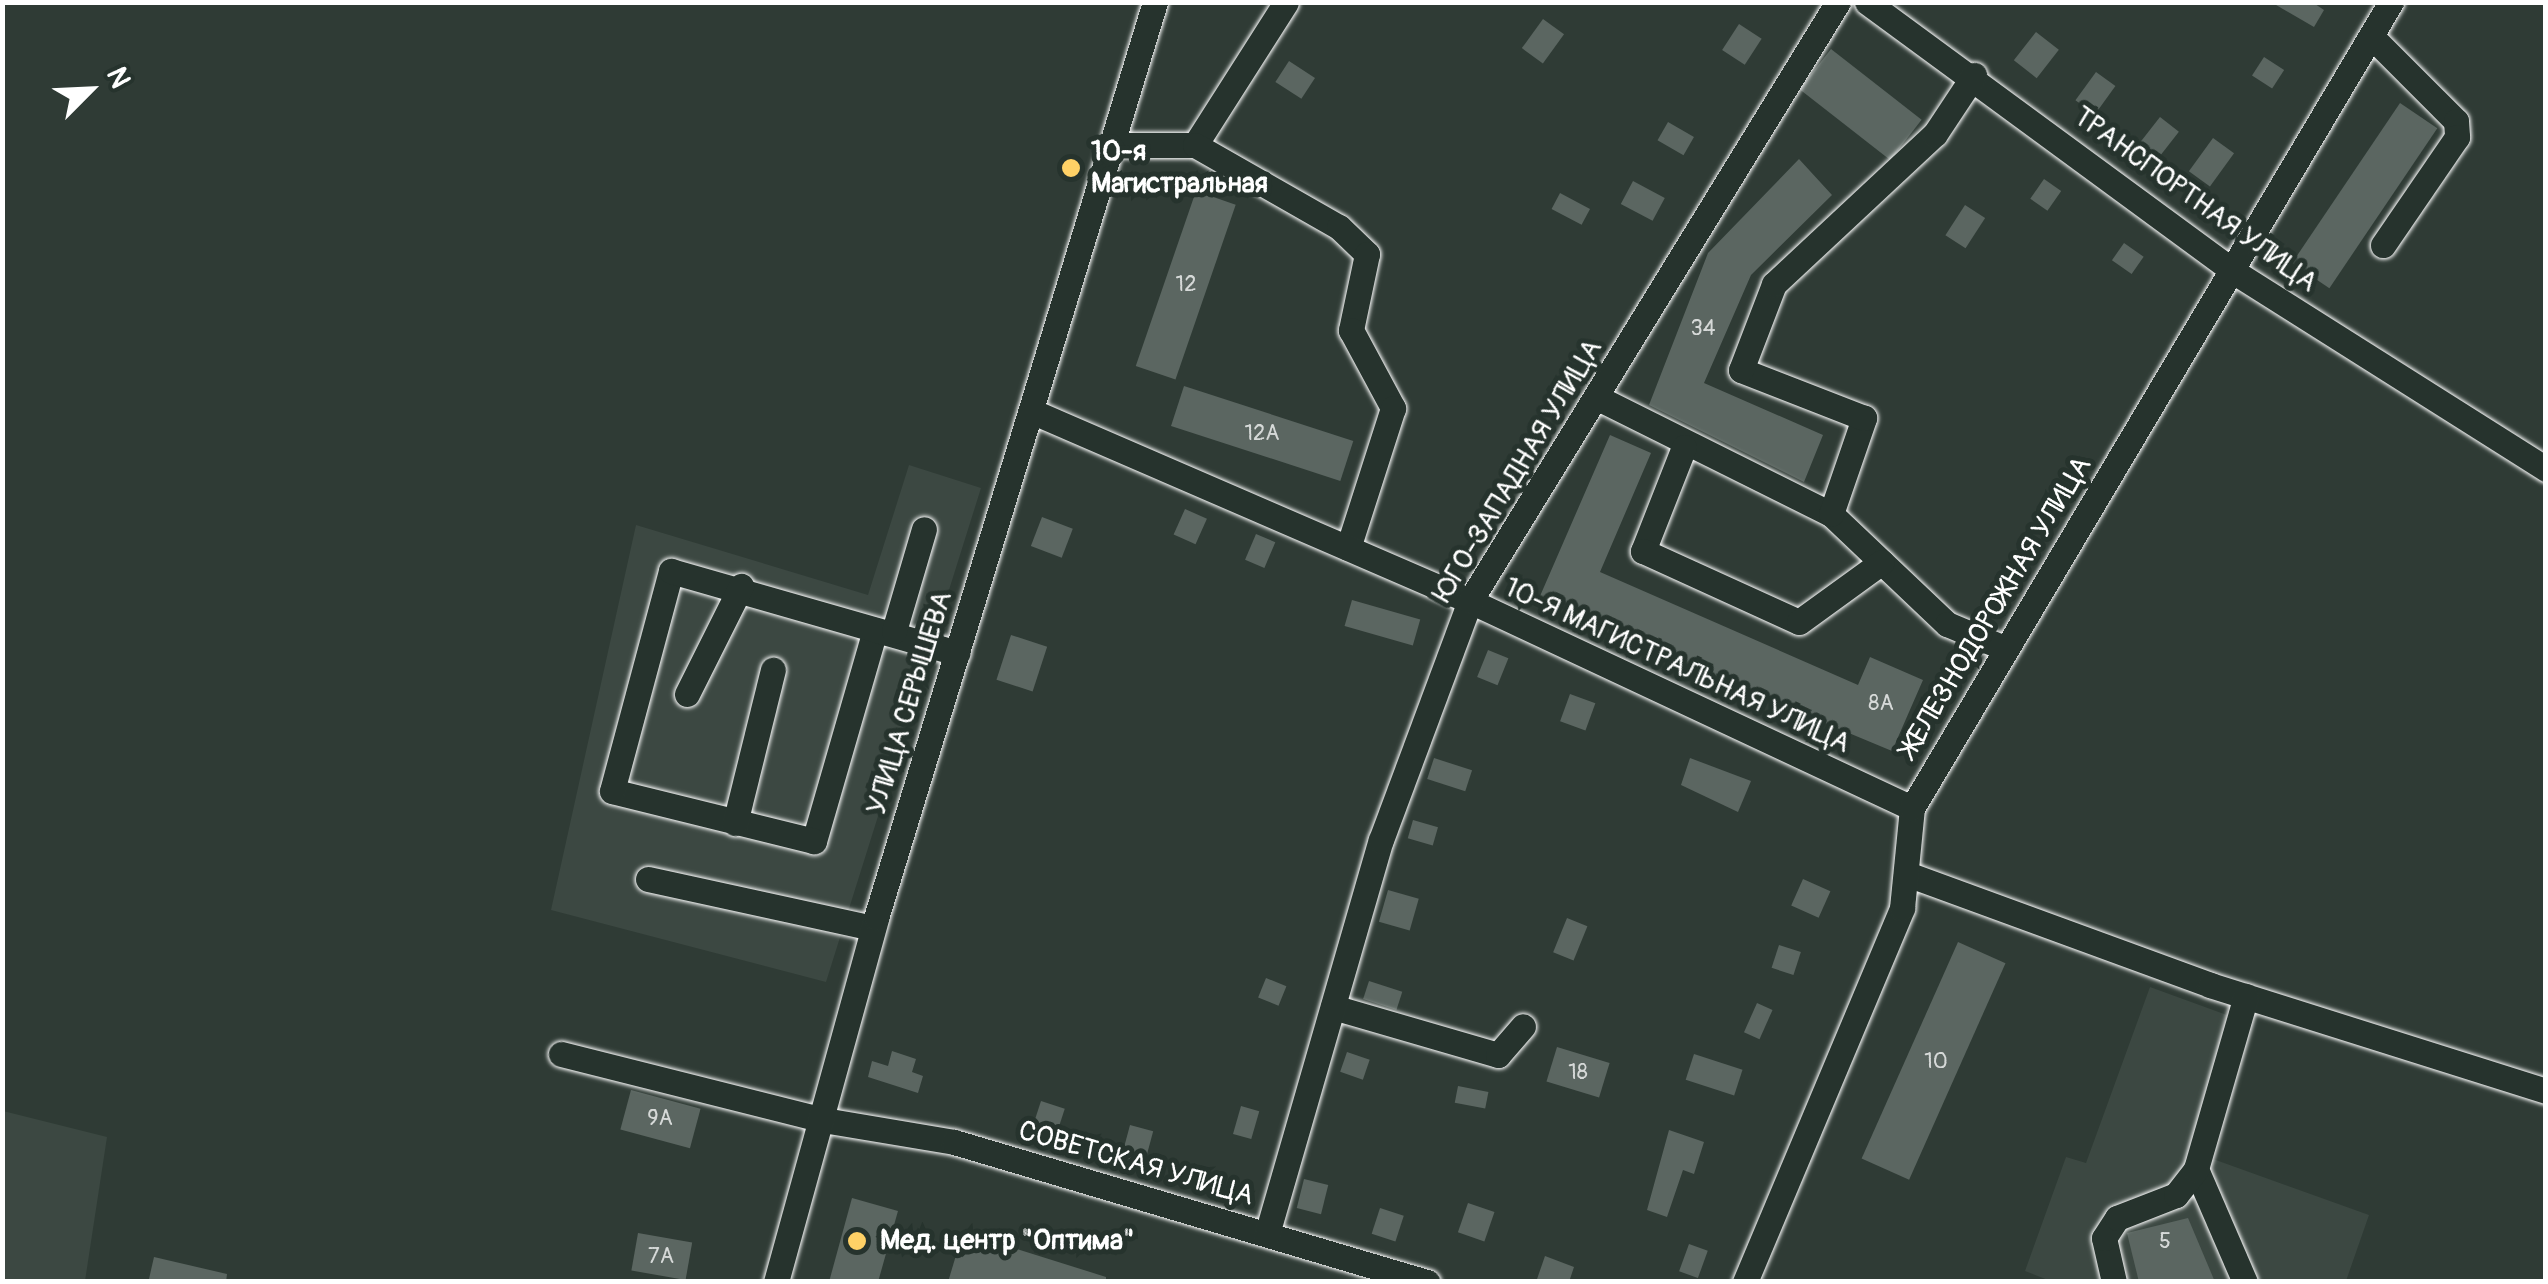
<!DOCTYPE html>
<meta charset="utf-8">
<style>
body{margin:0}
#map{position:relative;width:2548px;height:1284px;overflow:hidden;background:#2f3b35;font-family:Pangolin,sans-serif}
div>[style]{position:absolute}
.built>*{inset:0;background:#3c4842}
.building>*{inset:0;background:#5b6661;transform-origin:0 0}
.roads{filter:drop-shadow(0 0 2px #fff) drop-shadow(0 0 2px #fff)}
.minor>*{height:25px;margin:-12.5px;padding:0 12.5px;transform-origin:12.5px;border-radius:12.5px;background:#26332d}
.dots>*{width:28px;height:28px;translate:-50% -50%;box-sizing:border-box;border:5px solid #26332d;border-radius:50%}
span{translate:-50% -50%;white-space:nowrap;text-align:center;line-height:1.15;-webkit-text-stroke:10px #26332d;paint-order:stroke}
.number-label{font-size:22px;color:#d6d9d8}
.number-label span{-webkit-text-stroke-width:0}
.poi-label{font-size:28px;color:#fff;font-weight:700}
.left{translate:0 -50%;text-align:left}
.street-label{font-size:28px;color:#fff}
.frame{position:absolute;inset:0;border:5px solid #fff;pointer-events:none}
.north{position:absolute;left:40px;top:40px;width:100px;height:100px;-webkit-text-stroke:8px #26332d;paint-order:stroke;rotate:66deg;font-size:28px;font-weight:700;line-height:40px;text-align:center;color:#fff}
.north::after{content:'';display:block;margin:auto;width:35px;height:45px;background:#fff;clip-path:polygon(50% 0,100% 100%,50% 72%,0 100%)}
</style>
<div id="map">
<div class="built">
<i style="clip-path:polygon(909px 465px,981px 488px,826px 982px,551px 910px,636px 525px,868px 595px)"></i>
<i style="clip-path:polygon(2150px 987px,2235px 1018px,2188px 1150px,2369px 1215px,2346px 1281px,2053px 1282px,2025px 1271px,2066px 1157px,2086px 1163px)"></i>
<i style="clip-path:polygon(3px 1111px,107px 1137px,85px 1281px,3px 1281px)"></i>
</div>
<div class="building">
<i style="clip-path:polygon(2271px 2px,2312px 2px,2324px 10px,2314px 27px)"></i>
<i style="left:1543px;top:19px;width:26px;height:36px;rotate:36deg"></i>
<i style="left:1739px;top:24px;width:27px;height:31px;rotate:33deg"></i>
<i style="left:2036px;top:32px;width:29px;height:36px;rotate:38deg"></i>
<i style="left:1831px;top:49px;width:115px;height:51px;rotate:38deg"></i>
<i style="left:2264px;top:57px;width:24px;height:22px;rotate:33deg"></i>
<i style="left:1289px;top:61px;width:31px;height:25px;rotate:33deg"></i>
<i style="left:2096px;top:72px;width:24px;height:35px;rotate:36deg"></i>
<i style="left:2400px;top:103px;width:45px;height:193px;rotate:34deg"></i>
<i style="left:2160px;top:117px;width:24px;height:34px;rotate:38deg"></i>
<i style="left:1668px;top:122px;width:30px;height:21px;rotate:30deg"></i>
<i style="left:2213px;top:138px;width:26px;height:41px;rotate:36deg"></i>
<i style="clip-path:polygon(1799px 159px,1832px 195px,1751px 275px,1704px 383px,1823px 435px,1804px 482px,1649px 405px,1708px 253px)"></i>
<i style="left:2044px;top:179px;width:21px;height:24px;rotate:35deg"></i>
<i style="left:1633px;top:181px;width:36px;height:26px;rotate:28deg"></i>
<i style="left:1196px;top:191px;width:42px;height:185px;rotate:19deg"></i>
<i style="left:1560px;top:193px;width:34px;height:18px;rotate:28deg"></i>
<i style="left:1965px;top:205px;width:24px;height:36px;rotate:33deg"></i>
<i style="left:2124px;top:243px;width:24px;height:21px;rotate:35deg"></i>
<i style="left:1184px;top:386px;width:178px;height:42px;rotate:18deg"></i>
<i style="clip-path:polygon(1610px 435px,1651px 453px,1600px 572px,1858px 685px,1870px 657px,1923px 680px,1892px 751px,1537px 603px)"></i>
<i style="left:1185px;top:509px;width:24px;height:28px;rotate:24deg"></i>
<i style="left:1042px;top:517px;width:33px;height:31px;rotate:21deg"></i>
<i style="left:1256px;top:534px;width:21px;height:28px;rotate:23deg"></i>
<i style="left:1352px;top:600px;width:71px;height:27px;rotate:16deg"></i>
<i style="left:1011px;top:635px;width:38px;height:47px;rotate:18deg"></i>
<i style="left:1488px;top:650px;width:22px;height:29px;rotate:22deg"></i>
<i style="left:1570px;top:694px;width:27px;height:29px;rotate:20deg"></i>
<i style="left:1434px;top:758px;width:40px;height:22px;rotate:18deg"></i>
<i style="clip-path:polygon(1690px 758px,1751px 781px,1738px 812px,1681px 785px)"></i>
<i style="left:1413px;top:820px;width:26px;height:19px;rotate:16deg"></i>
<i style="left:1803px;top:879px;width:30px;height:29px;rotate:24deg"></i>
<i style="left:1388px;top:890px;width:32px;height:33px;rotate:16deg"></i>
<i style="left:1567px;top:918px;width:22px;height:37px;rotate:22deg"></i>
<i style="left:1958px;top:942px;width:52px;height:237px;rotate:24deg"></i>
<i style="left:1779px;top:945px;width:23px;height:24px;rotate:18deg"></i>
<i style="left:1266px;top:978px;width:22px;height:21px;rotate:22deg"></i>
<i style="left:1369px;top:981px;width:35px;height:19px;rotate:18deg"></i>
<i style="left:1757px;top:1003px;width:17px;height:32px;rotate:24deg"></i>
<i style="left:1557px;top:1047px;width:55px;height:36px;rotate:17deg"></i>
<i style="clip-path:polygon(892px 1051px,916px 1059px,912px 1072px,923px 1076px,918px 1093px,868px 1077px,872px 1061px,888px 1066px)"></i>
<i style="left:1347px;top:1052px;width:24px;height:21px;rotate:19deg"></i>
<i style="left:1694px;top:1054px;width:51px;height:27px;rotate:18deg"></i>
<i style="left:1458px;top:1086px;width:31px;height:17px;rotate:11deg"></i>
<i style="left:631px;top:1090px;width:72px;height:41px;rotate:15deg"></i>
<i style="left:1041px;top:1101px;width:25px;height:34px;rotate:18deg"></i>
<i style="left:1241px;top:1106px;width:19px;height:29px;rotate:16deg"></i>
<i style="left:1130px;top:1125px;width:24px;height:33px;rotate:15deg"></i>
<i style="clip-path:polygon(1669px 1130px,1704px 1142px,1694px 1174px,1683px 1170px,1667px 1217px,1647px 1210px)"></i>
<i style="left:1304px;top:1179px;width:25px;height:30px;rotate:14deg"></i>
<i style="clip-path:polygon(852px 1198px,898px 1211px,878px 1282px,829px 1282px)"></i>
<i style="left:1468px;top:1203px;width:28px;height:31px;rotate:19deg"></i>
<i style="left:1380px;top:1208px;width:25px;height:27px;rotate:18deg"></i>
<i style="clip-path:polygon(2188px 1218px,2215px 1282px,2139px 1282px,2127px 1233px)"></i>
<i style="clip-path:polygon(963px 1232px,1106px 1277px,1106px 1282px,948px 1282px)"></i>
<i style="left:638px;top:1233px;width:55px;height:38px;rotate:10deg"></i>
<i style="left:1689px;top:1244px;width:20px;height:29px;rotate:20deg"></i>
<i style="clip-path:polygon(1545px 1256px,1574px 1267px,1569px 1282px,1536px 1282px)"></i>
<i style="clip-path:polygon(154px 1257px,227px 1274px,226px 1282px,149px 1279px)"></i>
</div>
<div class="roads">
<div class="minor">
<i style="left:1867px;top:2px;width:458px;rotate:36.3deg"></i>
<i style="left:2236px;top:273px;width:367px;rotate:32.3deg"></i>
<i style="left:2371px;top:36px;width:120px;rotate:45deg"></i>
<i style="left:2456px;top:121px;width:16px;rotate:86deg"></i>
<i style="left:2457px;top:137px;width:131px;rotate:124.4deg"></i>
<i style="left:1114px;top:145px;width:81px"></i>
<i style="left:1195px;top:145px;width:169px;rotate:-57.5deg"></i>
<i style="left:1195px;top:145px;width:166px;rotate:29.7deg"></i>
<i style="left:1339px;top:227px;width:39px;rotate:44deg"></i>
<i style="left:1367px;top:254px;width:78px;rotate:101.9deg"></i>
<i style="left:1351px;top:330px;width:89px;rotate:61.7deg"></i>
<i style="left:1393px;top:408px;width:147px;rotate:107.8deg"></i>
<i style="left:1596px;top:397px;width:263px;rotate:26.5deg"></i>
<i style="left:1831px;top:514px;width:160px;rotate:43.5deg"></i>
<i style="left:1947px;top:624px;width:62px;rotate:22.8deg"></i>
<i style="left:1031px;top:411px;width:478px;rotate:23.4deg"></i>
<i style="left:1470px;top:601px;width:488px;rotate:25.1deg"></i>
<i style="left:1684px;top:447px;width:112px;rotate:111.5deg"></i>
<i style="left:1643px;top:551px;width:171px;rotate:24.5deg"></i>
<i style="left:1799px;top:622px;width:102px;rotate:-35.9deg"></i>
<i style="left:1831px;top:514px;width:102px;rotate:-71deg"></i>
<i style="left:1864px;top:418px;width:132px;rotate:-158.7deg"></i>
<i style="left:1741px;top:370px;width:92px;rotate:-69deg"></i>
<i style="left:1774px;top:284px;width:220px;rotate:-43deg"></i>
<i style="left:1935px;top:134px;width:71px;rotate:-56.5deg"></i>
<i style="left:875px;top:630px;width:220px;rotate:106.1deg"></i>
<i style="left:814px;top:841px;width:208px;rotate:-166.1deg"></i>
<i style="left:612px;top:791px;width:228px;rotate:-75deg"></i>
<i style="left:671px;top:571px;width:298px;rotate:16deg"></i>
<i style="left:894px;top:631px;width:106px;rotate:-73.6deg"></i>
<i style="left:687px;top:694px;width:121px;rotate:-63.4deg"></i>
<i style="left:735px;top:823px;width:158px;rotate:-76.1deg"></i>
<i style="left:1910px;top:875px;width:320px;rotate:20.1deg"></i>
<i style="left:2210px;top:985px;width:352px;rotate:17.5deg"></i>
<i style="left:648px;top:879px;width:230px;rotate:12.3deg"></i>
<i style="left:1333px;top:1007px;width:172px;rotate:16.2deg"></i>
<i style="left:1498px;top:1055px;width:38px;rotate:-49deg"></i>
<i style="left:561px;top:1054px;width:270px;rotate:14.1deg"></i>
<i style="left:823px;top:1120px;width:133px;rotate:9.5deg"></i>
<i style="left:954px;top:1142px;width:494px;rotate:16.5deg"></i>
<i style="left:2196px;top:1169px;width:123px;rotate:66.6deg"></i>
<i style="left:1267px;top:1234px;width:410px;rotate:-73.9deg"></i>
<i style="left:1381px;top:840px;width:255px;rotate:-69.6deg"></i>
<i style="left:1470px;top:601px;width:703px;rotate:-58.44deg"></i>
<i style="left:776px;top:1282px;width:377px;rotate:-74.6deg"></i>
<i style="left:876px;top:918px;width:958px;rotate:-73.06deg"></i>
<i style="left:1745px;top:1282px;width:406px;rotate:-67.2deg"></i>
<i style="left:1902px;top:908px;width:100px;rotate:-84.3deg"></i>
<i style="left:1912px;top:808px;width:938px;rotate:-59.28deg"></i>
<i style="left:2114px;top:1282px;width:45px;rotate:-102.8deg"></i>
<i style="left:2104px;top:1238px;width:24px;rotate:-57deg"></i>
<i style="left:2117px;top:1218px;width:63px;rotate:-21.3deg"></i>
<i style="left:2176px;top:1195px;width:33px;rotate:-52deg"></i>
<i style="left:2196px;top:1169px;width:180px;rotate:-73.9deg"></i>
</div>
</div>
<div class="dots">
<i style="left:1071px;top:168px;background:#ffd166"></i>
<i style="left:857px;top:1241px;background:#ffd166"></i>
</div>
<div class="number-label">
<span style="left:1186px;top:285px">12</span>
<span style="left:1703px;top:329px">34</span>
<span style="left:1262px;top:434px">12А</span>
<span style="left:1881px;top:704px">8А</span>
<span style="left:1936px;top:1062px">10</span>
<span style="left:1578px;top:1073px">18</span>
<span style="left:660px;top:1119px">9А</span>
<span style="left:2165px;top:1242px">5</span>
<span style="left:661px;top:1257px">7А</span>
</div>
<div class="poi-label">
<span class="left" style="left:1091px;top:168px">10-я<br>Магистральная</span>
<span class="left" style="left:880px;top:1241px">Мед. центр "Оптима"</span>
</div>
<div class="street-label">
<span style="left:2195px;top:200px;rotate:36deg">ТРАНСПОРТНАЯ УЛИЦА</span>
<span style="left:1518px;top:471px;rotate:-59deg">ЮГО-ЗАПАДНАЯ УЛИЦА</span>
<span style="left:1996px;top:607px;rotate:-59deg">ЖЕЛЕЗНОДОРОЖНАЯ УЛИЦА</span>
<span style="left:1677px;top:666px;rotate:25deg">10-Я МАГИСТРАЛЬНАЯ УЛИЦА</span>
<span style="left:910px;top:703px;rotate:-73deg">УЛИЦА СЕРЫШЕВА</span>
<span style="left:1136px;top:1164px;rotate:16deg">СОВЕТСКАЯ УЛИЦА</span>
</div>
<div class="frame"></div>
<div class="north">N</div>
</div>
